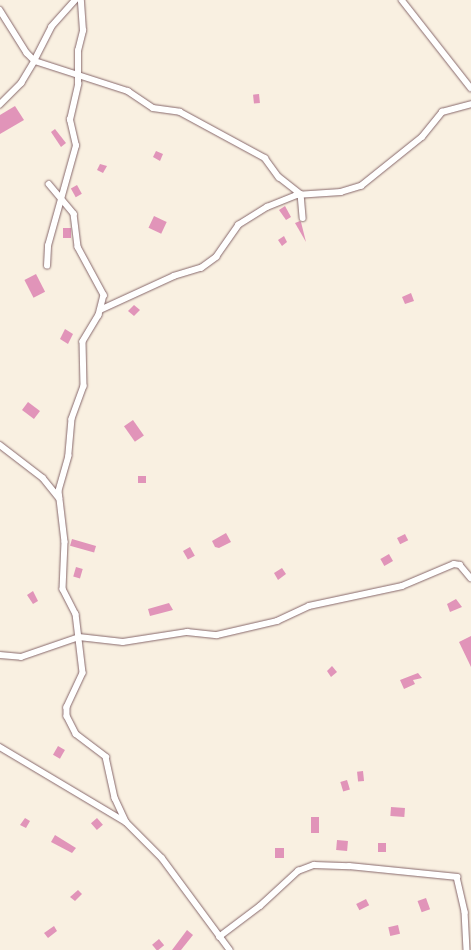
<!DOCTYPE html>
<style>
body{margin:0}
#map{position:relative;width:471px;height:950px;overflow:hidden;background:#f9f0e1;font-family:Pangolin,sans-serif}
div>[style]{position:absolute}
.building>*{inset:0;background:#e194b9;transform-origin:0 0}
.roads{filter:drop-shadow(0 0 1px #87686b) drop-shadow(0 0 1px #87686b)}
.street>*{height:5.5px;margin:-2.75px;padding:0 2.75px;transform-origin:2.75px;border-radius:2.75px;background:#fff}
span{translate:-50% -50%;white-space:nowrap;text-align:center;line-height:1.15;-webkit-text-stroke:4px #fff;paint-order:stroke}
</style>
<div id="map">
<div class="building">
<i style="left:259px;top:94px;width:9px;height:6px;rotate:84deg"></i>
<i style="clip-path:polygon(15px 106px,24px 120px,0 134px,0 115px)"></i>
<i style="clip-path:polygon(55px 129px,66px 143px,61px 147px,51px 132px)"></i>
<i style="clip-path:polygon(156px 151px,163px 154px,160px 161px,153px 157px)"></i>
<i style="clip-path:polygon(100px 164px,107px 166px,103px 173px,97px 170px)"></i>
<i style="left:77px;top:185px;width:10px;height:7px;rotate:61deg"></i>
<i style="clip-path:polygon(285px 206px,291px 217px,286px 220px,279px 210px)"></i>
<i style="left:154px;top:216px;width:14px;height:13px;rotate:25deg"></i>
<i style="clip-path:polygon(300px 221px,301px 222px,306px 242px,295px 223px)"></i>
<i style="left:63px;top:228px;width:8px;height:10px"></i>
<i style="clip-path:polygon(284px 236px,287px 242px,282px 246px,278px 240px)"></i>
<i style="left:36px;top:274px;width:20px;height:13px;rotate:63deg"></i>
<i style="clip-path:polygon(411px 293px,414px 301px,405px 304px,402px 297px)"></i>
<i style="clip-path:polygon(134px 305px,140px 310px,134px 316px,128px 311px)"></i>
<i style="clip-path:polygon(65px 329px,73px 334px,68px 344px,60px 339px)"></i>
<i style="left:28px;top:402px;width:15px;height:10px;rotate:37deg"></i>
<i style="left:133px;top:420px;width:19px;height:11px;rotate:55deg"></i>
<i style="left:138px;top:476px;width:8px;height:7px"></i>
<i style="clip-path:polygon(226px 533px,231px 542px,219px 548px,215px 547px,212px 541px)"></i>
<i style="left:405px;top:534px;width:7px;height:9px;rotate:63deg"></i>
<i style="left:72px;top:539px;width:25px;height:7px;rotate:16deg"></i>
<i style="left:190px;top:547px;width:10px;height:8px;rotate:61deg"></i>
<i style="left:389px;top:554px;width:8px;height:10px;rotate:60deg"></i>
<i style="left:76px;top:567px;width:7px;height:10px;rotate:16deg"></i>
<i style="clip-path:polygon(282px 568px,286px 574px,278px 580px,274px 573px)"></i>
<i style="clip-path:polygon(33px 591px,38px 601px,33px 604px,27px 595px)"></i>
<i style="clip-path:polygon(456px 599px,462px 607px,450px 612px,447px 604px)"></i>
<i style="clip-path:polygon(169px 603px,173px 610px,150px 616px,148px 609px)"></i>
<i style="clip-path:polygon(471px 636px,471px 667px,459px 642px)"></i>
<i style="clip-path:polygon(332px 666px,337px 672px,331px 677px,327px 671px)"></i>
<i style="clip-path:polygon(418px 673px,422px 678px,413px 680px,415px 684px,404px 689px,400px 680px)"></i>
<i style="left:58px;top:746px;width:8px;height:10px;rotate:30deg"></i>
<i style="left:363px;top:771px;width:10px;height:6px;rotate:84deg"></i>
<i style="left:347px;top:780px;width:10px;height:7px;rotate:73deg"></i>
<i style="left:391px;top:807px;width:14px;height:9px;rotate:4deg"></i>
<i style="left:311px;top:817px;width:8px;height:16px"></i>
<i style="clip-path:polygon(25px 818px,30px 821px,26px 828px,20px 825px)"></i>
<i style="left:97px;top:818px;width:9px;height:8px;rotate:49deg"></i>
<i style="clip-path:polygon(55px 835px,76px 848px,72px 853px,51px 842px)"></i>
<i style="left:337px;top:840px;width:11px;height:10px;rotate:5deg"></i>
<i style="left:378px;top:843px;width:8px;height:9px"></i>
<i style="left:275px;top:848px;width:9px;height:10px"></i>
<i style="clip-path:polygon(78px 890px,82px 894px,75px 901px,70px 897px)"></i>
<i style="left:426px;top:898px;width:12px;height:9px;rotate:70deg"></i>
<i style="left:366px;top:899px;width:7px;height:11px;rotate:63deg"></i>
<i style="left:398px;top:925px;width:9px;height:10px;rotate:77deg"></i>
<i style="clip-path:polygon(54px 926px,57px 931px,48px 938px,44px 933px)"></i>
<i style="clip-path:polygon(187px 930px,193px 935px,181px 950px,172px 950px)"></i>
<i style="left:159px;top:939px;width:8px;height:9px;rotate:50deg"></i>
</div>
<div class="roads">
<div class="street">
<i style="left:76px;top:0;width:36px;rotate:132deg"></i>
<i style="left:52px;top:27px;width:38px;rotate:117deg"></i>
<i style="left:35px;top:61px;width:98px;rotate:17.9deg"></i>
<i style="left:128px;top:91px;width:30px;rotate:34deg"></i>
<i style="left:153px;top:108px;width:27px;rotate:8deg"></i>
<i style="left:180px;top:112px;width:97px;rotate:28.4deg"></i>
<i style="left:265px;top:158px;width:24px;rotate:54deg"></i>
<i style="left:279px;top:177px;width:28px;rotate:38deg"></i>
<i style="left:301px;top:194px;width:24px;rotate:85deg"></i>
<i style="left:402px;top:0;width:112px;rotate:51.9deg"></i>
<i style="left:0;top:10px;width:51px;rotate:57.9deg"></i>
<i style="left:27px;top:53px;width:11px;rotate:45deg"></i>
<i style="left:35px;top:61px;width:26px;rotate:121deg"></i>
<i style="left:22px;top:83px;width:31px;rotate:135deg"></i>
<i style="left:49px;top:184px;width:39px;rotate:50deg"></i>
<i style="left:74px;top:214px;width:33px;rotate:83deg"></i>
<i style="left:78px;top:247px;width:55px;rotate:61.6deg"></i>
<i style="left:104px;top:295px;width:21px;rotate:104deg"></i>
<i style="left:99px;top:315px;width:31px;rotate:121deg"></i>
<i style="left:83px;top:342px;width:44px;rotate:88.7deg"></i>
<i style="left:84px;top:386px;width:35px;rotate:110deg"></i>
<i style="left:72px;top:419px;width:37px;rotate:95deg"></i>
<i style="left:69px;top:456px;width:36px;rotate:106deg"></i>
<i style="left:59px;top:491px;width:51px;rotate:83.3deg"></i>
<i style="left:65px;top:542px;width:47px;rotate:92.4deg"></i>
<i style="left:63px;top:589px;width:28px;rotate:63deg"></i>
<i style="left:76px;top:614px;width:59px;rotate:83.2deg"></i>
<i style="left:83px;top:673px;width:38px;rotate:115deg"></i>
<i style="left:67px;top:707px;width:9px;rotate:90deg"></i>
<i style="left:67px;top:716px;width:20px;rotate:63deg"></i>
<i style="left:76px;top:734px;width:38px;rotate:37deg"></i>
<i style="left:106px;top:757px;width:42px;rotate:77.6deg"></i>
<i style="left:115px;top:798px;width:26px;rotate:65deg"></i>
<i style="left:47px;top:266px;width:20px;rotate:-87deg"></i>
<i style="left:48px;top:246px;width:104px;rotate:-74.4deg"></i>
<i style="left:76px;top:146px;width:27px;rotate:-103deg"></i>
<i style="left:70px;top:120px;width:37px;rotate:-77deg"></i>
<i style="left:78px;top:84px;width:33px;rotate:-90deg"></i>
<i style="left:78px;top:51px;width:21px;rotate:-76deg"></i>
<i style="left:83px;top:31px;width:31px;rotate:-94deg"></i>
<i style="left:100px;top:310px;width:81px;rotate:-24.7deg"></i>
<i style="left:174px;top:276px;width:28px;rotate:-17deg"></i>
<i style="left:201px;top:268px;width:19px;rotate:-36deg"></i>
<i style="left:216px;top:257px;width:39px;rotate:-55deg"></i>
<i style="left:238px;top:225px;width:34px;rotate:-32deg"></i>
<i style="left:267px;top:207px;width:31px;rotate:-22deg"></i>
<i style="left:296px;top:195px;width:45px;rotate:-3.8deg"></i>
<i style="left:341px;top:192px;width:21px;rotate:-17deg"></i>
<i style="left:361px;top:186px;width:78px;rotate:-38.8deg"></i>
<i style="left:422px;top:137px;width:32px;rotate:-51deg"></i>
<i style="left:442px;top:112px;width:30px;rotate:-15deg"></i>
<i style="left:0;top:445px;width:54px;rotate:37.5deg"></i>
<i style="left:43px;top:478px;width:26px;rotate:51deg"></i>
<i style="left:0;top:655px;width:21px;rotate:5deg"></i>
<i style="left:21px;top:657px;width:61px;rotate:-19deg"></i>
<i style="left:79px;top:637px;width:44px;rotate:6.5deg"></i>
<i style="left:123px;top:642px;width:65px;rotate:-8.9deg"></i>
<i style="left:187px;top:632px;width:30px;rotate:6deg"></i>
<i style="left:217px;top:635px;width:62px;rotate:-13.1deg"></i>
<i style="left:277px;top:621px;width:35px;rotate:-25deg"></i>
<i style="left:309px;top:606px;width:95px;rotate:-12.1deg"></i>
<i style="left:402px;top:586px;width:56px;rotate:-22.9deg"></i>
<i style="left:454px;top:564px;width:6px;rotate:9deg"></i>
<i style="left:460px;top:565px;width:17px;rotate:50deg"></i>
<i style="left:0;top:747px;width:147px;rotate:30.8deg"></i>
<i style="left:126px;top:822px;width:51px;rotate:45deg"></i>
<i style="left:162px;top:858px;width:114px;rotate:53.5deg"></i>
<i style="left:219px;top:937px;width:51px;rotate:-37.1deg"></i>
<i style="left:260px;top:906px;width:52px;rotate:-42.6deg"></i>
<i style="left:298px;top:871px;width:17px;rotate:-21deg"></i>
<i style="left:314px;top:865px;width:35px;rotate:2deg"></i>
<i style="left:349px;top:866px;width:109px;rotate:5.8deg"></i>
<i style="left:457px;top:877px;width:36px;rotate:77deg"></i>
<i style="left:465px;top:912px;width:38px;rotate:87deg"></i>
</div>
</div>
</div>
